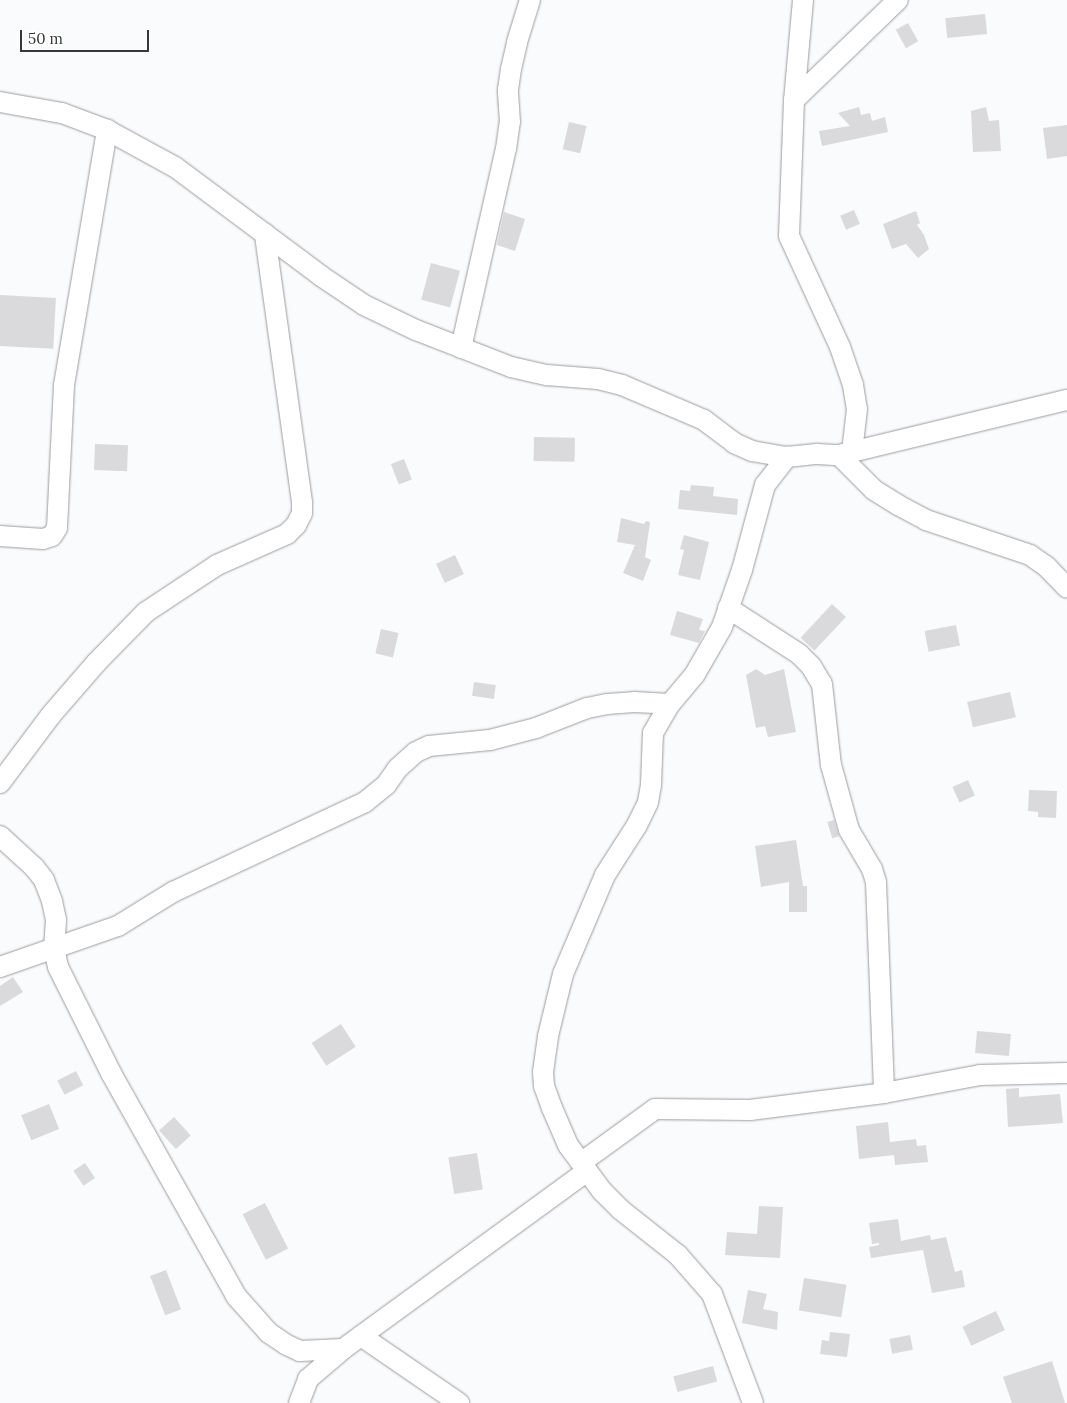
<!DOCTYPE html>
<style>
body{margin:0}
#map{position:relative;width:1067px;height:1403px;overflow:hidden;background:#fafbfd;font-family:Lora,serif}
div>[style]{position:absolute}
.building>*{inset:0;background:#dad9db;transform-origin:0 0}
.roads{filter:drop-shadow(0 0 1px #9c9c9e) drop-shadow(0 0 1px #9c9c9e)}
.street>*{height:20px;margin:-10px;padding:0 10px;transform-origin:10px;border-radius:10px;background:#fff}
span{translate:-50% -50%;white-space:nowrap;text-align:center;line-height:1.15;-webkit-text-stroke:4.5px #fff;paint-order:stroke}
.scale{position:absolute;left:20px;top:30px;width:129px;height:22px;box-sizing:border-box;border:2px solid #363737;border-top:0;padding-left:6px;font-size:15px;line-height:18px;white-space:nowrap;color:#363737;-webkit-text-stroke:4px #fff;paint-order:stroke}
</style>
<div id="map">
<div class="building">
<i style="left:985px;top:14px;width:20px;height:40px;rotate:84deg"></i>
<i style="left:908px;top:23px;width:21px;height:14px;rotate:61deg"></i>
<i style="clip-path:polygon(859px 107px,861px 115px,870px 113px,872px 121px,885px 117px,888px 132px,822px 146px,819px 131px,850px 126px,838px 113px)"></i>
<i style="clip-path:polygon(986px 107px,989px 121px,999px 120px,1001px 151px,973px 152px,971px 111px)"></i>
<i style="left:569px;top:122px;width:18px;height:28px;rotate:13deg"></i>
<i style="clip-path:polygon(1067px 125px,1067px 156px,1047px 159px,1043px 128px)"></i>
<i style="left:854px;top:210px;width:15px;height:15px;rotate:67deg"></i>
<i style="clip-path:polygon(916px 211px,920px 223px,917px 225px,924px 235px,929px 249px,918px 258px,906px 244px,892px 249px,883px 224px)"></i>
<i style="clip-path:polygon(504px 212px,525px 219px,515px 251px,497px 245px)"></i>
<i style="left:431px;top:263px;width:30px;height:38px;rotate:15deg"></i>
<i style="left:0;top:295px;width:56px;height:51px;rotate:3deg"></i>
<i style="left:534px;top:437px;width:41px;height:24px;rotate:1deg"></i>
<i style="left:95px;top:444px;width:33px;height:26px;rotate:2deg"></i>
<i style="left:404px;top:459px;width:22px;height:14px;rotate:69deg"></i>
<i style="clip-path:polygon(691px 485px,714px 487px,713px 496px,738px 499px,737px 515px,678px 509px,680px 490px,690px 491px)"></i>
<i style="clip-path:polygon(621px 518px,644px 524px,646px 521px,650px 522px,645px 557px,651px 560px,643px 581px,623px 573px,635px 545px,617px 542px)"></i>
<i style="clip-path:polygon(684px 535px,709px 542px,700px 580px,678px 575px,684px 550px,680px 549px)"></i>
<i style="left:455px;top:555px;width:21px;height:21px;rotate:65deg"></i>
<i style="left:832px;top:604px;width:19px;height:46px;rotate:43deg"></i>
<i style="clip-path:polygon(677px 611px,703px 619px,699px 630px,705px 631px,699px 643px,670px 635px)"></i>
<i style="left:956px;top:625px;width:21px;height:32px;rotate:79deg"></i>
<i style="left:381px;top:629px;width:18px;height:25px;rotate:13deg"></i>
<i style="clip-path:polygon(756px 669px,765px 675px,784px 669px,796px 732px,768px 737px,765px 726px,756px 728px,746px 675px)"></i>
<i style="left:474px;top:682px;width:22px;height:14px;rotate:8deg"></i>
<i style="left:1010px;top:692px;width:26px;height:44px;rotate:77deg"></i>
<i style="left:968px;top:780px;width:17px;height:17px;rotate:66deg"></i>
<i style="clip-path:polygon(1029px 790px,1057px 791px,1056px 818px,1038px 817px,1038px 812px,1028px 811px)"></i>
<i style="left:834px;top:820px;width:17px;height:7px;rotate:73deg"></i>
<i style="clip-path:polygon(796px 840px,803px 886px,807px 886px,807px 912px,789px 912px,789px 882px,761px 887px,755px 846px)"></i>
<i style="clip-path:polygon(13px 977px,23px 992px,0 1006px,0 986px)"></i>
<i style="left:341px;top:1024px;width:27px;height:35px;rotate:57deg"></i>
<i style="left:977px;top:1031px;width:34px;height:22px;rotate:5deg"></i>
<i style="left:76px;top:1071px;width:16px;height:21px;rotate:63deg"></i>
<i style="clip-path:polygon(1019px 1088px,1019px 1097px,1060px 1094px,1063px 1123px,1008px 1127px,1006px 1089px)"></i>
<i style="left:49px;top:1104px;width:27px;height:30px;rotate:68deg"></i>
<i style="left:174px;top:1117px;width:25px;height:20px;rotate:48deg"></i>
<i style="clip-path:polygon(888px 1122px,890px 1142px,916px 1139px,917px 1146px,926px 1145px,928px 1162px,895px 1165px,894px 1155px,859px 1159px,856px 1126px)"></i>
<i style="left:477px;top:1153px;width:37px;height:29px;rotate:81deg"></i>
<i style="left:85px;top:1163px;width:18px;height:14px;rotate:56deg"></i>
<i style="left:265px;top:1203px;width:51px;height:25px;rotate:63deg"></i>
<i style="clip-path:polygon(759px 1206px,783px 1207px,780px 1258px,725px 1255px,727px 1232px,757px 1234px)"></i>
<i style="clip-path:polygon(898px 1219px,901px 1241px,930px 1235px,931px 1240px,946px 1237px,955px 1272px,962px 1270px,965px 1287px,932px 1293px,923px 1250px,871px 1258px,869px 1247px,879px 1245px,879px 1243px,872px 1244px,869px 1223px)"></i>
<i style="left:166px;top:1270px;width:42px;height:17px;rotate:69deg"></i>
<i style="left:804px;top:1278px;width:43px;height:33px;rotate:9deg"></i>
<i style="clip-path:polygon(748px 1290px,767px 1294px,763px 1309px,778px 1312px,777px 1330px,742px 1323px)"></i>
<i style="left:996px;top:1311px;width:21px;height:37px;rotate:65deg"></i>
<i style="clip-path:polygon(830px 1332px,850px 1334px,847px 1357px,820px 1354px,822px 1340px,829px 1341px)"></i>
<i style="left:910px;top:1335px;width:15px;height:21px;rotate:79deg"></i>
<i style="clip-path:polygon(1052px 1361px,1065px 1403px,1012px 1403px,1003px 1377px)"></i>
<i style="left:713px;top:1366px;width:16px;height:41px;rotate:75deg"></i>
</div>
<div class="roads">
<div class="street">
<i style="left:803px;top:0;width:100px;rotate:95.1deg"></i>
<i style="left:794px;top:100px;width:136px;rotate:92.1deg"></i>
<i style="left:789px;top:236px;width:122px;rotate:65.3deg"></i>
<i style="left:840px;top:347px;width:40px;rotate:71.1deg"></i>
<i style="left:853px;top:385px;width:24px;rotate:81deg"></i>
<i style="left:857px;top:409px;width:43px;rotate:96.6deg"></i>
<i style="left:794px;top:100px;width:144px;rotate:-43.9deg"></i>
<i style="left:0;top:102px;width:63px;rotate:10.1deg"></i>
<i style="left:62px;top:113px;width:48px;rotate:20.7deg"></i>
<i style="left:107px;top:130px;width:77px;rotate:28.6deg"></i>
<i style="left:175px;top:167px;width:182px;rotate:36.7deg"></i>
<i style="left:321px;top:276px;width:52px;rotate:34deg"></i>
<i style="left:364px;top:305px;width:58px;rotate:25.7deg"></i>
<i style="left:416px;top:330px;width:102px;rotate:21.3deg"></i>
<i style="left:511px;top:367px;width:37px;rotate:13deg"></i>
<i style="left:547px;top:375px;width:51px;rotate:4.5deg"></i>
<i style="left:598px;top:379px;width:25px;rotate:14deg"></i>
<i style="left:622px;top:385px;width:89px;rotate:23.1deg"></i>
<i style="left:704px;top:420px;width:38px;rotate:37deg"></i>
<i style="left:734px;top:443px;width:20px;rotate:24deg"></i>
<i style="left:752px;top:451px;width:36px;rotate:10deg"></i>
<i style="left:787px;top:457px;width:30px;rotate:-6deg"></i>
<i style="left:817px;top:454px;width:22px;rotate:3deg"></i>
<i style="left:839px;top:455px;width:235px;rotate:-13.6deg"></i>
<i style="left:461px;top:348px;width:204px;rotate:-77.3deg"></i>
<i style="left:506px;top:149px;width:27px;rotate:-82deg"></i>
<i style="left:510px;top:122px;width:32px;rotate:-94deg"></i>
<i style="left:508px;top:90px;width:21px;rotate:-82deg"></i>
<i style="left:511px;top:69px;width:28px;rotate:-77deg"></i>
<i style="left:517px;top:42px;width:44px;rotate:-72.8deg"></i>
<i style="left:839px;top:455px;width:49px;rotate:45deg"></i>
<i style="left:874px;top:490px;width:28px;rotate:32deg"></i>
<i style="left:898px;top:505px;width:32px;rotate:28deg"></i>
<i style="left:926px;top:520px;width:110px;rotate:18.6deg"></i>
<i style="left:1030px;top:555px;width:19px;rotate:35deg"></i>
<i style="left:1046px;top:566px;width:30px;rotate:46deg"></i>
<i style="left:0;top:536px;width:43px;rotate:4deg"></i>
<i style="left:43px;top:539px;width:9px;rotate:-18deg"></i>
<i style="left:52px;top:536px;width:9px;rotate:-58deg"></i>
<i style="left:57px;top:528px;width:143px;rotate:-87.2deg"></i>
<i style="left:64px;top:385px;width:259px;rotate:-80.4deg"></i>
<i style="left:728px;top:608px;width:85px;rotate:32.9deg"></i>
<i style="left:799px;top:654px;width:17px;rotate:45deg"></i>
<i style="left:811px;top:666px;width:21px;rotate:59deg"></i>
<i style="left:822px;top:684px;width:81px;rotate:83.7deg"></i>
<i style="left:831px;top:765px;width:67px;rotate:74.5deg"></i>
<i style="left:849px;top:830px;width:45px;rotate:59.5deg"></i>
<i style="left:872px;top:869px;width:14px;rotate:73deg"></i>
<i style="left:876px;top:882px;width:211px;rotate:87.8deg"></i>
<i style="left:0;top:783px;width:85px;rotate:-53.1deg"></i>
<i style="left:51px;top:715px;width:69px;rotate:-49.1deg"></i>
<i style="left:96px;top:663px;width:71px;rotate:-45.6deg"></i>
<i style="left:146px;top:612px;width:85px;rotate:-33.5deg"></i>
<i style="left:217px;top:565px;width:77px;rotate:-23.9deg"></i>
<i style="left:287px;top:534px;width:13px;rotate:-45deg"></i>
<i style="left:296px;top:525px;width:13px;rotate:-63deg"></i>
<i style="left:302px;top:513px;width:11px;rotate:-90deg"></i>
<i style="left:302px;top:502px;width:271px;rotate:-97.9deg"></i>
<i style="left:0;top:836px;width:46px;rotate:42.4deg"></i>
<i style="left:34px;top:867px;width:16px;rotate:52deg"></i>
<i style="left:44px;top:880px;width:22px;rotate:69deg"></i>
<i style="left:52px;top:901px;width:19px;rotate:78deg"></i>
<i style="left:56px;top:920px;width:28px;rotate:94deg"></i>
<i style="left:54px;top:948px;width:19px;rotate:78deg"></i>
<i style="left:58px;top:967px;width:119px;rotate:63.4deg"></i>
<i style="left:111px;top:1073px;width:256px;rotate:60.7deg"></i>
<i style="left:236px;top:1296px;width:50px;rotate:48.3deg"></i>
<i style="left:269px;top:1333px;width:22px;rotate:34deg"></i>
<i style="left:287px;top:1345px;width:14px;rotate:25deg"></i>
<i style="left:300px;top:1351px;width:43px;rotate:-2.7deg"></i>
<i style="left:0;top:967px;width:125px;rotate:-19.2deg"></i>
<i style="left:118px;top:926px;width:65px;rotate:-31.7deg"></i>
<i style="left:173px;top:892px;width:212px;rotate:-25.1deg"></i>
<i style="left:365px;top:802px;width:27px;rotate:-39deg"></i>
<i style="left:386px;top:785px;width:19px;rotate:-55deg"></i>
<i style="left:397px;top:769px;width:25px;rotate:-42deg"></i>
<i style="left:416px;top:752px;width:14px;rotate:-25deg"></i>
<i style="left:429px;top:746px;width:61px;rotate:-5.6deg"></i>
<i style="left:490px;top:740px;width:48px;rotate:-14.6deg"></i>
<i style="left:536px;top:728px;width:55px;rotate:-21.4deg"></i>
<i style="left:587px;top:708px;width:20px;rotate:-11deg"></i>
<i style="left:607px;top:704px;width:27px;rotate:-4deg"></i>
<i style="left:634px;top:702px;width:36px;rotate:3deg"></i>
<i style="left:361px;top:1336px;width:119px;rotate:34.4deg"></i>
<i style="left:299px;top:1403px;width:26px;rotate:-69deg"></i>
<i style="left:308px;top:1379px;width:46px;rotate:-40.6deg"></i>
<i style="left:343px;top:1349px;width:302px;rotate:-36.1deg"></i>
<i style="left:587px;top:1171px;width:10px;rotate:-119deg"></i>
<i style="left:582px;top:1162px;width:90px;rotate:-36deg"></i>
<i style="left:655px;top:1109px;width:95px;rotate:0.6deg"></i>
<i style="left:750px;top:1110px;width:135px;rotate:-7.2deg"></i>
<i style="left:884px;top:1093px;width:98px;rotate:-10.6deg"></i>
<i style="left:980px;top:1075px;width:87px;rotate:-1.3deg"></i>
<i style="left:753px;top:1403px;width:116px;rotate:-110.6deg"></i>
<i style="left:712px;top:1294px;width:52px;rotate:-131.1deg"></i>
<i style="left:678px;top:1255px;width:73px;rotate:-141.7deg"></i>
<i style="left:621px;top:1210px;width:27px;rotate:-135deg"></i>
<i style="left:602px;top:1191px;width:57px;rotate:-126.5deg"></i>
<i style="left:568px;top:1145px;width:40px;rotate:-113.4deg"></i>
<i style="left:552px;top:1108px;width:23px;rotate:-110deg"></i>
<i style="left:544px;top:1086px;width:14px;rotate:-94deg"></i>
<i style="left:543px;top:1072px;width:36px;rotate:-82deg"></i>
<i style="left:548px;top:1036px;width:64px;rotate:-76.4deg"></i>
<i style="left:563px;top:974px;width:108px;rotate:-67deg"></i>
<i style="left:605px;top:875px;width:59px;rotate:-57.4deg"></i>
<i style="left:637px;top:825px;width:25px;rotate:-64deg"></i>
<i style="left:648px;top:802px;width:17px;rotate:-80deg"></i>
<i style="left:651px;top:785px;width:52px;rotate:-87.8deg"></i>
<i style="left:653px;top:733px;width:34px;rotate:-60deg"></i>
<i style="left:670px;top:704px;width:39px;rotate:-50deg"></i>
<i style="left:695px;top:674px;width:54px;rotate:-60.1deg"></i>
<i style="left:722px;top:627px;width:60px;rotate:-70.7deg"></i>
<i style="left:742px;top:570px;width:88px;rotate:-74.9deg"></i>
<i style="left:765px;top:485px;width:36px;rotate:-52deg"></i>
</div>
</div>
<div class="scale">50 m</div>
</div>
